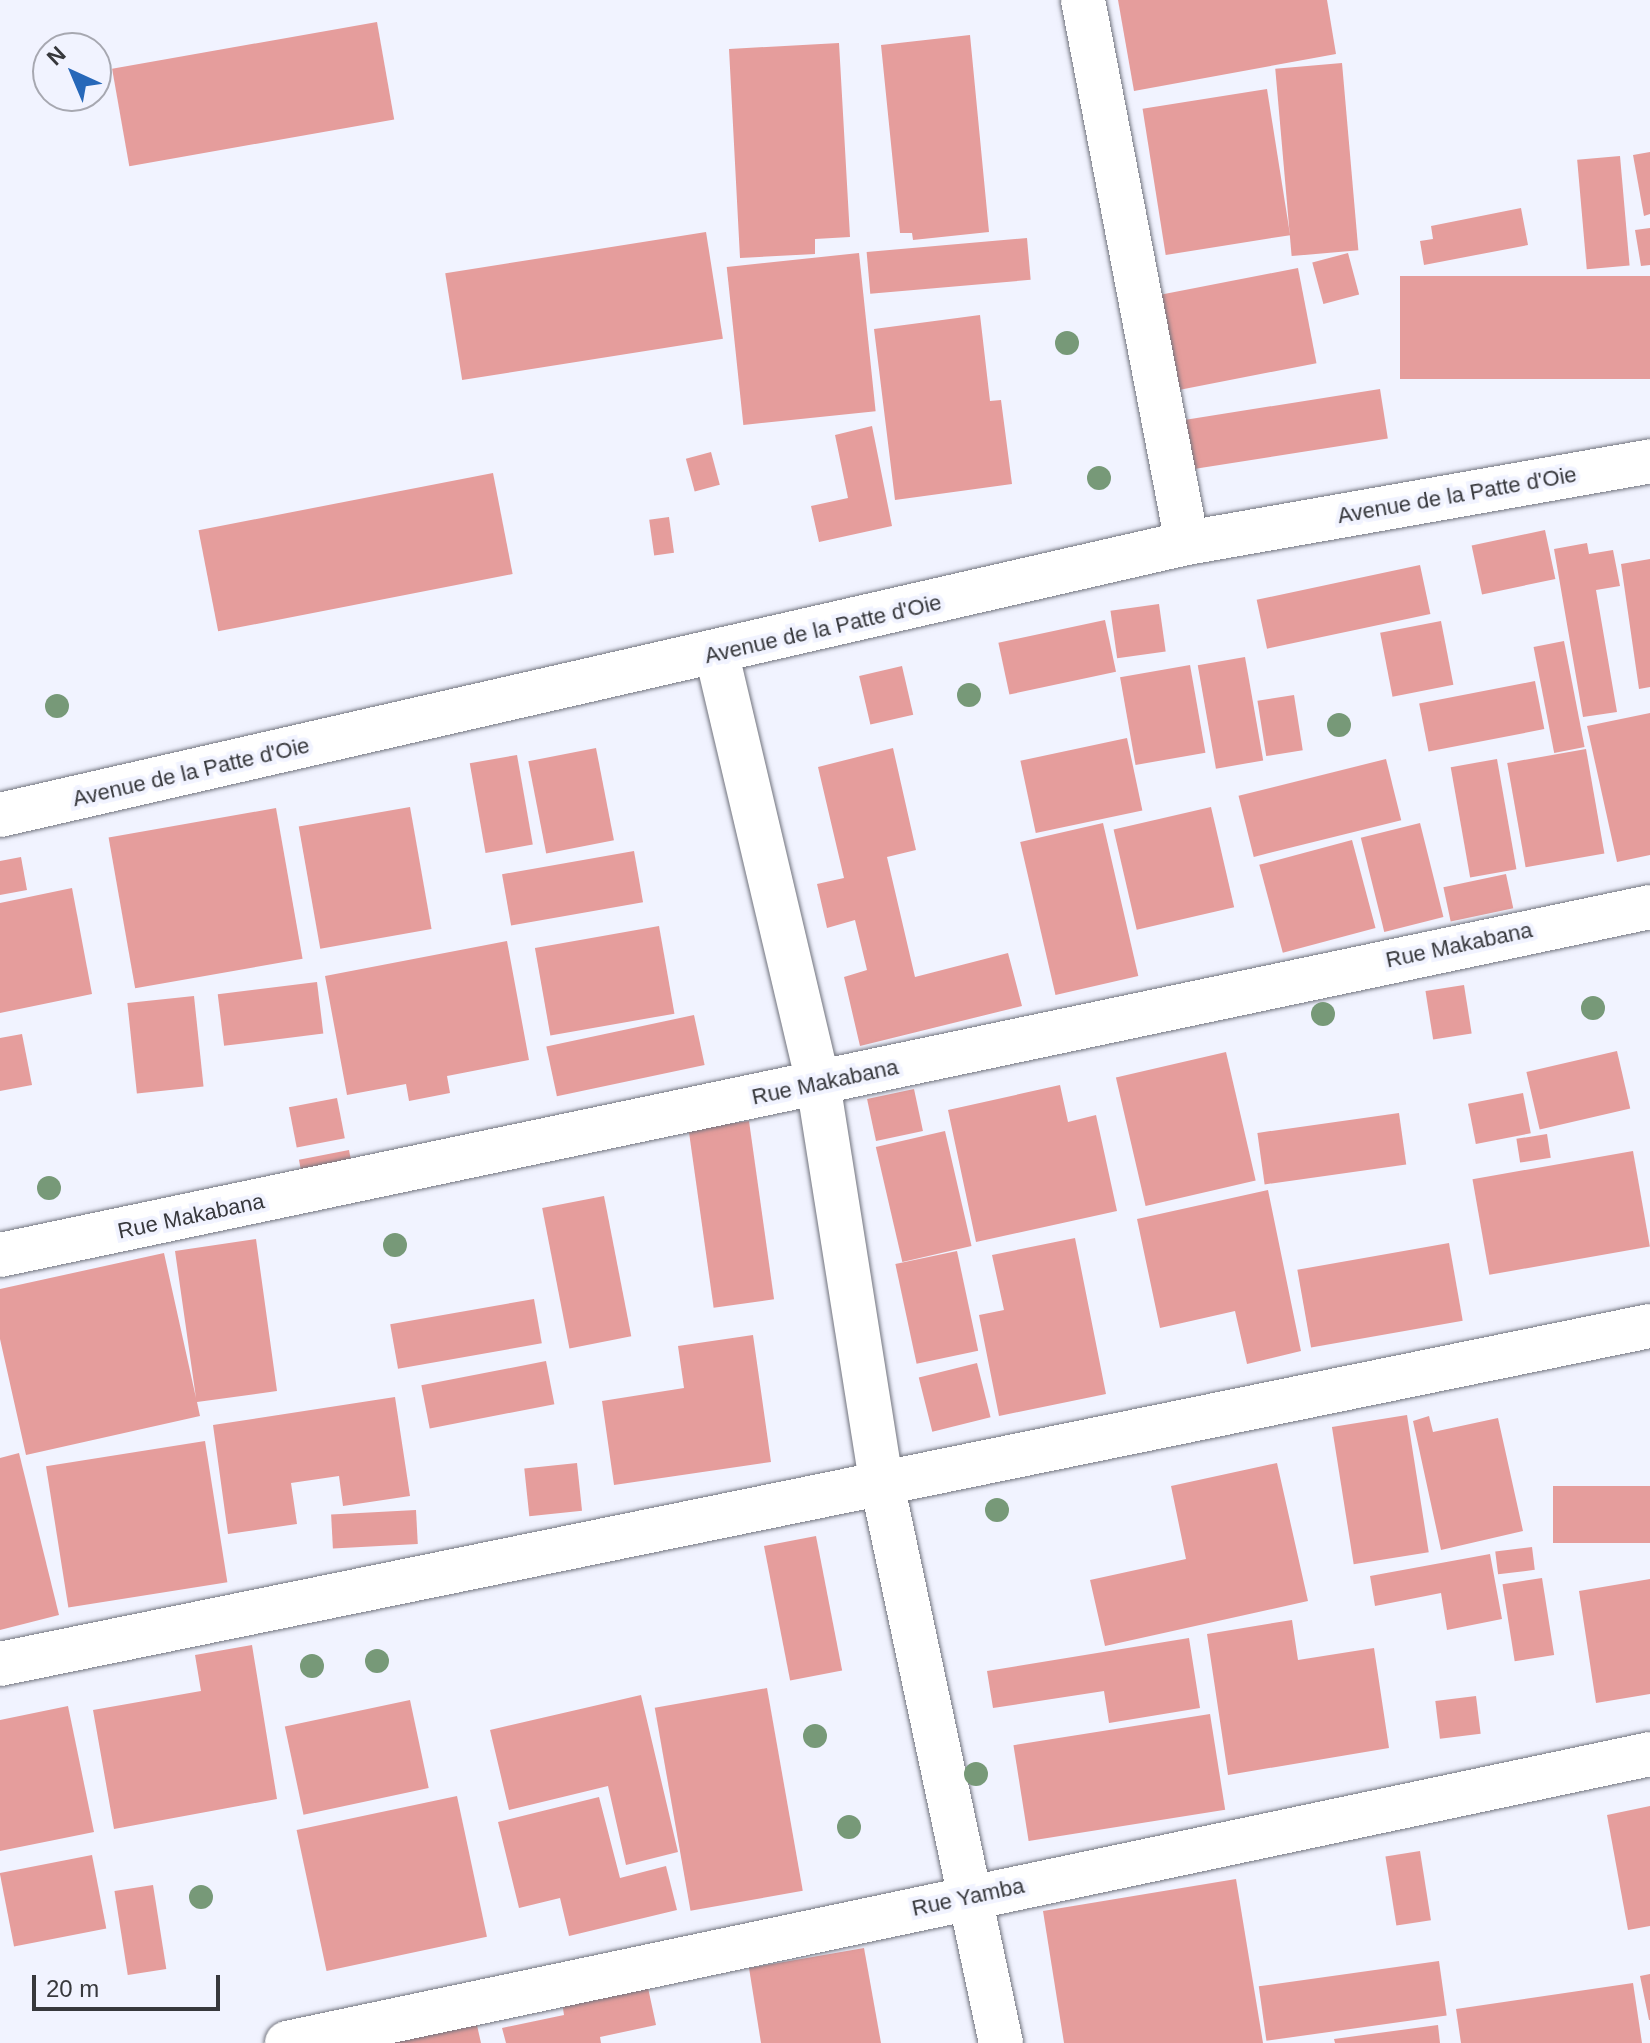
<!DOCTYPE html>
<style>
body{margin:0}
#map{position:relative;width:1650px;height:2043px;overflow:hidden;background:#f1f3ff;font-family:Helvetica,sans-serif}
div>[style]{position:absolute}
.building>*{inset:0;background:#e59d9c;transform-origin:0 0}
.roads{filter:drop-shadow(0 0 2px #71737d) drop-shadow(0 0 2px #71737d)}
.street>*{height:44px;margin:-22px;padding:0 22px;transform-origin:22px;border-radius:22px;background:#fff}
.trees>*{width:24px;height:24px;margin:-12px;border-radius:50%;background:#779978}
span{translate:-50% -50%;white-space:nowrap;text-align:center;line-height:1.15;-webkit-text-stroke:8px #f1f3ff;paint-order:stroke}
.street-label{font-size:22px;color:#37383c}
.north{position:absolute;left:32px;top:32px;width:80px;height:80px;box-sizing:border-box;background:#f1f3ff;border:2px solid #a7a8b1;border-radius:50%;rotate:316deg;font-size:22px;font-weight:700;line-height:32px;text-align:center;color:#37383c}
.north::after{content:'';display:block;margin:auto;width:28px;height:36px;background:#2768b9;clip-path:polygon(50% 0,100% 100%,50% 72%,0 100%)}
.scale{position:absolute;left:32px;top:1975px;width:188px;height:36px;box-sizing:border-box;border:4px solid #37383c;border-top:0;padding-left:10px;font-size:24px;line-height:28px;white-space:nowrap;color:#37383c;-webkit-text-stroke:6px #f1f3ff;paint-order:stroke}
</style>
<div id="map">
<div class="building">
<i style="clip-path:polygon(1118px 0,1327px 0,1336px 54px,1134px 91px)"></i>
<i style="left:377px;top:22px;width:99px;height:269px;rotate:80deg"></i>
<i style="clip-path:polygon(970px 35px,989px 232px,913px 240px,912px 233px,900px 233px,881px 45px)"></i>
<i style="clip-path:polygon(839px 43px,850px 237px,815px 239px,815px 254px,740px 258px,729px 49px)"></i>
<i style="left:1342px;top:63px;width:188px;height:67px;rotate:85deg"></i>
<i style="left:1267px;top:89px;width:148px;height:126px;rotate:81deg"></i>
<i style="clip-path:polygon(1650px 152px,1650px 214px,1644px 216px,1633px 155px)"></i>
<i style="left:1620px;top:156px;width:110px;height:43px;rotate:85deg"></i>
<i style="clip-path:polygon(1521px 208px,1528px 245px,1424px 265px,1420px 241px,1433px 239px,1431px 226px)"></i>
<i style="clip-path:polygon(1650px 228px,1650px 265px,1641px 266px,1635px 230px)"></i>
<i style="left:706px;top:232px;width:108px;height:264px;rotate:81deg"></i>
<i style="left:1027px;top:238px;width:42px;height:161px;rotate:85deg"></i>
<i style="left:859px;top:253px;width:159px;height:133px;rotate:84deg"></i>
<i style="left:1348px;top:253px;width:43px;height:37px;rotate:75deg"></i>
<i style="left:1298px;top:268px;width:97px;height:148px;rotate:79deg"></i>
<i style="left:1650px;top:276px;width:103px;height:250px;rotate:90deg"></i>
<i style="clip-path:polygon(980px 315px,990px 401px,1001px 400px,1012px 484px,895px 500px,874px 329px)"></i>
<i style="left:1380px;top:389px;width:50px;height:214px;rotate:81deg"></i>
<i style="clip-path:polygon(872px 426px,892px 526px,819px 542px,811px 506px,848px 498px,835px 435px)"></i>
<i style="left:711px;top:452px;width:34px;height:26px;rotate:75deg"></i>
<i style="left:493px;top:473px;width:103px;height:300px;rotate:79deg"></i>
<i style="left:669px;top:517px;width:36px;height:20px;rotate:82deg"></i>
<i style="left:1545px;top:530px;width:50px;height:75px;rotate:78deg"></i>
<i style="clip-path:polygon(1587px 543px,1589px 554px,1613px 550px,1620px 586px,1596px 590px,1617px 712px,1583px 717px,1554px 549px)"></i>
<i style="clip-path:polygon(1650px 559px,1650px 687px,1639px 689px,1621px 564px)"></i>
<i style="left:1420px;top:565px;width:50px;height:167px;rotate:78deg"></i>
<i style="left:1159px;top:604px;width:48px;height:49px;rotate:82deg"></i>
<i style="left:1105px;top:620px;width:53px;height:109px;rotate:78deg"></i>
<i style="left:1441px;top:621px;width:65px;height:62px;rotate:79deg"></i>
<i style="left:1564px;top:641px;width:108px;height:31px;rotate:79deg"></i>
<i style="left:1245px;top:657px;width:105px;height:48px;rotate:80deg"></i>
<i style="left:1190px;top:665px;width:89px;height:71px;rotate:80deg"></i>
<i style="left:902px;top:666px;width:50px;height:44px;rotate:77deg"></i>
<i style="left:1535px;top:681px;width:49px;height:118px;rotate:79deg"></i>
<i style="left:1294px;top:695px;width:56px;height:37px;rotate:81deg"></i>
<i style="clip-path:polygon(1650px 713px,1650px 855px,1617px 862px,1587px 726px)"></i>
<i style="left:1127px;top:738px;width:74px;height:109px;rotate:78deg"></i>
<i style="left:596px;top:748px;width:94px;height:69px;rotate:79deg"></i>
<i style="clip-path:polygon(893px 748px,916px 850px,887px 857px,915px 977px,1008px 953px,1022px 1006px,860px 1046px,844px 977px,867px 970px,855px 920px,827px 928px,817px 884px,844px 878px,818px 767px)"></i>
<i style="left:1586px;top:749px;width:106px;height:80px;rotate:80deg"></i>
<i style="left:517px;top:755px;width:91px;height:48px;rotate:80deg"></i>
<i style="left:1386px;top:759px;width:63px;height:152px;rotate:76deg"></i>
<i style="left:1497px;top:759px;width:112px;height:47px;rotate:80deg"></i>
<i style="left:410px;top:807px;width:124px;height:113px;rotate:80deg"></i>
<i style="left:1211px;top:807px;width:103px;height:100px;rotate:77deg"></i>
<i style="left:276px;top:808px;width:153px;height:170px;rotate:80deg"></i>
<i style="left:1103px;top:823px;width:157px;height:85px;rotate:77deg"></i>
<i style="left:1420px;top:823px;width:97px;height:61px;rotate:76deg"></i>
<i style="left:1352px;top:840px;width:91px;height:96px;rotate:75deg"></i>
<i style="left:634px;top:851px;width:52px;height:134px;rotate:80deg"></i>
<i style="clip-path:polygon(21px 857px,27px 890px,0 895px,0 861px)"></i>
<i style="left:1506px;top:874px;width:35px;height:64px;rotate:78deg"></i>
<i style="clip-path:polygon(72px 888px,92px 994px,0 1013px,0 903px)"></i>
<i style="left:659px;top:926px;width:89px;height:126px;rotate:80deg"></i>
<i style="clip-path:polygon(507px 941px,529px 1060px,447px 1076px,450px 1093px,409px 1101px,406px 1084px,347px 1095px,325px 976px)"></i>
<i style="left:317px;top:982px;width:52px;height:100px;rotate:83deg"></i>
<i style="left:1464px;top:985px;width:49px;height:39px;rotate:81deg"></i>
<i style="left:194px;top:996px;width:91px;height:67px;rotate:84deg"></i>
<i style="left:694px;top:1015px;width:51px;height:151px;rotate:78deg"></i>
<i style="clip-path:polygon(22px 1034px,32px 1085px,0 1091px,0 1038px)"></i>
<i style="left:1617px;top:1051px;width:59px;height:93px;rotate:77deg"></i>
<i style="left:1226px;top:1052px;width:132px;height:113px;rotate:77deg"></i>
<i style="clip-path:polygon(1060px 1085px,1068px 1122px,1096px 1115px,1117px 1211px,976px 1242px,948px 1110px)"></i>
<i style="left:914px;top:1089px;width:43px;height:48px;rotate:78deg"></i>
<i style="left:1523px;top:1093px;width:41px;height:56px;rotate:79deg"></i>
<i style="left:337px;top:1098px;width:41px;height:49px;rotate:79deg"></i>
<i style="left:1399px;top:1113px;width:52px;height:143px;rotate:82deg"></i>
<i style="left:749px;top:1121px;width:180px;height:61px;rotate:82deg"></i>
<i style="left:945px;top:1131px;width:118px;height:71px;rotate:77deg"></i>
<i style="left:1547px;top:1134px;width:24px;height:31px;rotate:81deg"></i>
<i style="left:349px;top:1150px;width:20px;height:51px;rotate:79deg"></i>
<i style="left:1633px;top:1151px;width:97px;height:163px;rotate:80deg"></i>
<i style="clip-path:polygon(1268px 1190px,1301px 1351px,1247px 1364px,1235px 1311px,1160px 1328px,1137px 1219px)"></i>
<i style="left:604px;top:1196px;width:143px;height:63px;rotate:79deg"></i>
<i style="clip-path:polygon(1075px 1238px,1106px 1394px,999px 1416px,979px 1315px,1004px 1310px,992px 1255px)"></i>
<i style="clip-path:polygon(256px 1239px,277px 1391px,197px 1402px,200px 1416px,26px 1455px,0 1339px,0 1289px,164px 1253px,196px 1398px,175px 1251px)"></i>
<i style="left:1449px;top:1243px;width:79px;height:154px;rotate:80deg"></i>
<i style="left:957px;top:1251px;width:102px;height:63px;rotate:78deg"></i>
<i style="left:534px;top:1299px;width:45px;height:146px;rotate:80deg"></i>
<i style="clip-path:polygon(753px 1335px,771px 1462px,614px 1485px,602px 1401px,684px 1388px,678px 1346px)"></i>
<i style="left:546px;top:1361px;width:44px;height:127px;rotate:79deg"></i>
<i style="left:977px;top:1363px;width:56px;height:60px;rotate:76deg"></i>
<i style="clip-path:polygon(395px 1397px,410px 1496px,343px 1506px,339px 1476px,291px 1483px,297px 1524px,228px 1534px,213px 1425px)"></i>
<i style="left:1407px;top:1415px;width:139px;height:76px;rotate:81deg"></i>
<i style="clip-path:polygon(1429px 1416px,1433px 1432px,1498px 1418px,1523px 1531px,1441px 1550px,1413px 1421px)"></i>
<i style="left:205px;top:1441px;width:143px;height:161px;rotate:81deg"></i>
<i style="clip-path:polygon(19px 1453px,59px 1615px,0 1630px,0 1458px)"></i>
<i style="left:577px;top:1463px;width:48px;height:53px;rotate:84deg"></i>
<i style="clip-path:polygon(1277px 1463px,1308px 1601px,1105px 1646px,1090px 1580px,1186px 1559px,1171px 1486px)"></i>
<i style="left:1650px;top:1486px;width:57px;height:97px;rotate:90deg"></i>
<i style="left:416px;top:1510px;width:34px;height:85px;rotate:87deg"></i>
<i style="left:816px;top:1536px;width:137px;height:53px;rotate:79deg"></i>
<i style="left:1532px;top:1547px;width:23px;height:37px;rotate:83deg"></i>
<i style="clip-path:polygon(1490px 1554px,1502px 1619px,1447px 1630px,1441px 1593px,1375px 1606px,1370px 1576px)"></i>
<i style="left:1542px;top:1578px;width:78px;height:40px;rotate:81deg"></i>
<i style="clip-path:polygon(1650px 1579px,1650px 1694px,1596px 1703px,1579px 1591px)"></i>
<i style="clip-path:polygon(1292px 1620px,1298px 1660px,1374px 1648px,1389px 1748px,1228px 1775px,1207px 1634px)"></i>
<i style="clip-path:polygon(1189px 1638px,1200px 1708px,1109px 1723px,1104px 1691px,993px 1708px,987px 1671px)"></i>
<i style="clip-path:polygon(252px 1645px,277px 1799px,114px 1829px,93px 1710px,201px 1691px,195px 1655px)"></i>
<i style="left:767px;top:1688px;width:206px;height:114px;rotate:80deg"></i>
<i style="clip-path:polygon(641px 1695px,678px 1852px,626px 1865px,608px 1786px,509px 1810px,490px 1730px)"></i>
<i style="left:1476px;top:1696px;width:38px;height:41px;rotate:83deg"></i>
<i style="left:410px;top:1700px;width:90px;height:128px;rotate:78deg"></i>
<i style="clip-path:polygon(68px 1706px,94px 1832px,0 1851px,0 1720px)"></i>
<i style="left:1210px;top:1714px;width:97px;height:199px;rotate:81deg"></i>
<i style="left:457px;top:1796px;width:144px;height:164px;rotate:78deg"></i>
<i style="clip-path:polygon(599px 1797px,620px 1878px,666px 1866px,677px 1910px,569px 1936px,560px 1898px,519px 1908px,498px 1822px)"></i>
<i style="clip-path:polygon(1650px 1806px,1650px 1926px,1628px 1930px,1607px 1815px)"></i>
<i style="left:1420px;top:1851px;width:70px;height:35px;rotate:81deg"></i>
<i style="left:92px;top:1855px;width:75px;height:94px;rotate:79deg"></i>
<i style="clip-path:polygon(1236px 1879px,1263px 2043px,1064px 2043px,1043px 1911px)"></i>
<i style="left:153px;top:1885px;width:85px;height:39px;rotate:81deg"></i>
<i style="clip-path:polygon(864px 1948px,881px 2043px,761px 2043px,749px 1968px)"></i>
<i style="left:1439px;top:1961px;width:55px;height:182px;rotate:82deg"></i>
<i style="clip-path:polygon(1650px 1974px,1650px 2020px,1649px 2020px,1640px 1976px)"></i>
<i style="clip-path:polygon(647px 1983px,656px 2025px,600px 2037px,601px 2043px,506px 2043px,502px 2028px,564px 2015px,562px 2002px)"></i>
<i style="clip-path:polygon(1633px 1983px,1642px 2043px,1461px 2043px,1456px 2009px)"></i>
<i style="clip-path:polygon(476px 2021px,481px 2043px,392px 2043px)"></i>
<i style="clip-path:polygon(1438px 2025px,1440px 2043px,1335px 2043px,1334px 2039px)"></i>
</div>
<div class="roads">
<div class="street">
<i style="left:1083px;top:0;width:553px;rotate:79.16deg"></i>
<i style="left:717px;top:655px;width:440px;rotate:76.7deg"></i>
<i style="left:818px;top:1083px;width:401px;rotate:81deg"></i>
<i style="left:881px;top:1479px;width:577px;rotate:77.99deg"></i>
<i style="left:0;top:815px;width:1218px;rotate:-12.91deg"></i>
<i style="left:1187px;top:543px;width:470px;rotate:-10deg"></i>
<i style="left:0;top:1255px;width:1686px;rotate:-11.91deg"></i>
<i style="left:0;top:1664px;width:1684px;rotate:-11.58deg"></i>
<i style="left:287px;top:2043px;width:1393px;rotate:-11.97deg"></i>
</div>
</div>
<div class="trees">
<i style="left:1067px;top:343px"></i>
<i style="left:1099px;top:478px"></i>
<i style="left:969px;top:695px"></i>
<i style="left:57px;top:706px"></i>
<i style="left:1339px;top:725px"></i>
<i style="left:1593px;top:1008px"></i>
<i style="left:1323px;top:1014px"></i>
<i style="left:49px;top:1188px"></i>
<i style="left:395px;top:1245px"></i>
<i style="left:997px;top:1510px"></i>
<i style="left:377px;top:1661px"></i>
<i style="left:312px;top:1666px"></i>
<i style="left:815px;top:1736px"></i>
<i style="left:976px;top:1774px"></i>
<i style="left:849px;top:1827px"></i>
<i style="left:201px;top:1897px"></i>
</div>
<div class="street-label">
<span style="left:1457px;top:495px;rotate:-10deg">Avenue de la Patte d'Oie</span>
<span style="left:823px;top:629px;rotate:-13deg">Avenue de la Patte d'Oie</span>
<span style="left:191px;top:772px;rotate:-13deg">Avenue de la Patte d'Oie</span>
<span style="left:1459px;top:945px;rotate:-12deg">Rue Makabana</span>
<span style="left:825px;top:1082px;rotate:-12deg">Rue Makabana</span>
<span style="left:191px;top:1216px;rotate:-12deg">Rue Makabana</span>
<span style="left:968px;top:1897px;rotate:-12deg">Rue Yamba</span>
</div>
<div class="north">N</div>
<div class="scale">20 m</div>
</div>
